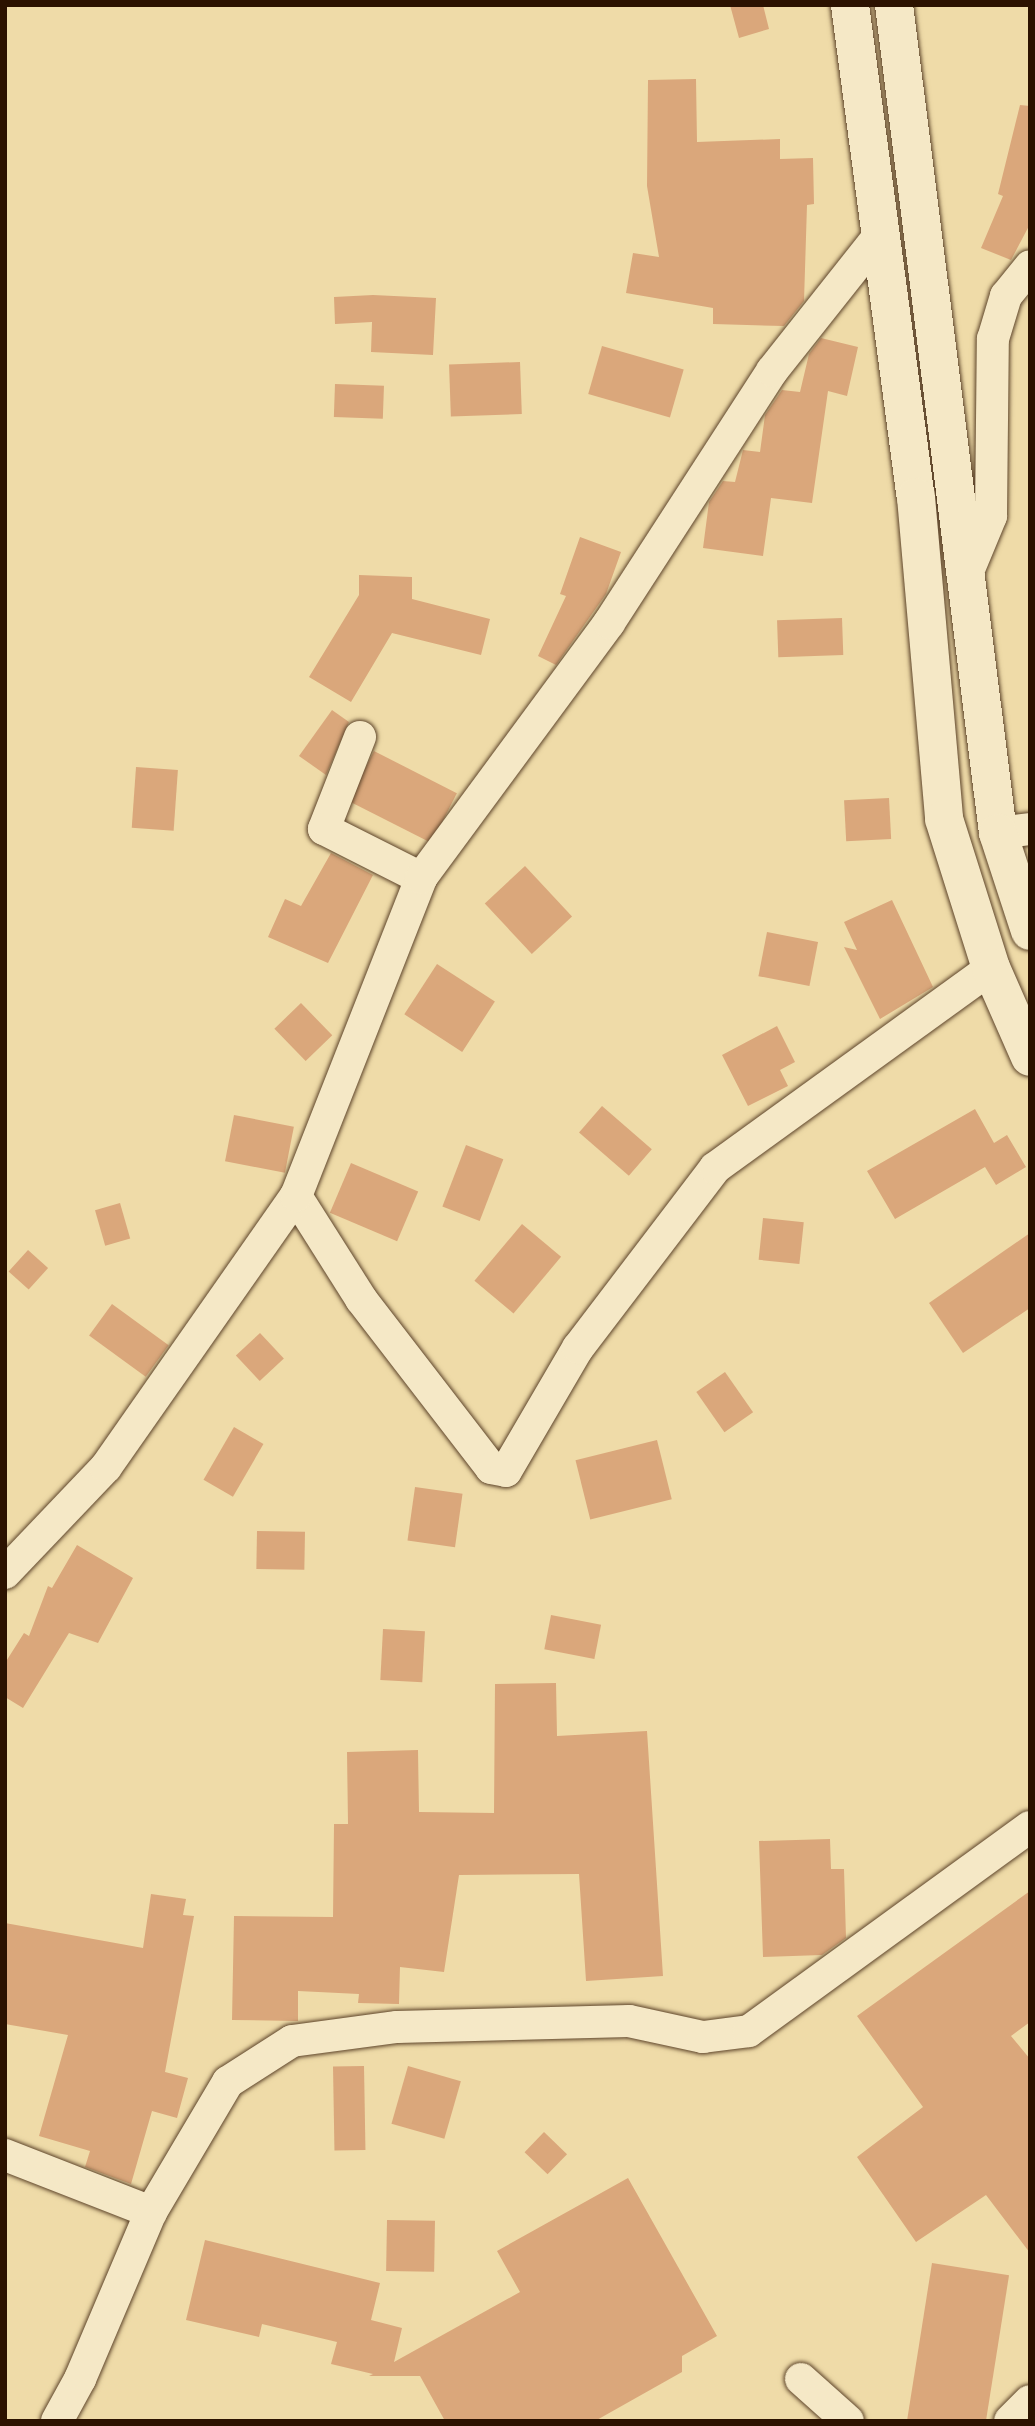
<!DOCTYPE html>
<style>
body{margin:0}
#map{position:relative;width:1035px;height:2426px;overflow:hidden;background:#efdba8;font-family:"IM FELL Double Pica",serif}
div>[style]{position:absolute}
.building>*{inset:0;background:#daa77b;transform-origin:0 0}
.roads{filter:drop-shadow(0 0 2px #5d442a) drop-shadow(0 0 2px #5d442a)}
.minor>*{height:32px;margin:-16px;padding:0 16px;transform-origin:16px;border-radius:16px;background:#f5e8c6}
.secondary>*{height:38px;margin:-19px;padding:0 19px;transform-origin:19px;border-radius:19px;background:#f5e8c6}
span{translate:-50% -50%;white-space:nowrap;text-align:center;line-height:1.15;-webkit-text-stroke:7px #f5e8c6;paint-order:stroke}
.frame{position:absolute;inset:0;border:7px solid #2c1200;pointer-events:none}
</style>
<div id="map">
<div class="building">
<i style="clip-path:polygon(730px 5px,763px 5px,769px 29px,739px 38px)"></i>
<i style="clip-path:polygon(696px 79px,697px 142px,780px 139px,780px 159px,813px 158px,814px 204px,807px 205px,804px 301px,784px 326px,713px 324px,713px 308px,626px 293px,633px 253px,659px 257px,647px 186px,648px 80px)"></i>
<i style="clip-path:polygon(1020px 105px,1030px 106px,1030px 224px,1011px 260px,981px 248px,1003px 196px,998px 194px)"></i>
<i style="clip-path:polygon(373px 295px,436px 298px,433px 355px,371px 352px,372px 322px,335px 324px,334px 297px)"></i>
<i style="clip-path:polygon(821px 338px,858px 347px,847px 396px,828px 391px,812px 503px,771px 498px,763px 556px,703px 548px,709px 502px,723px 481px,735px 482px,743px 450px,760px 452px,765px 415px,782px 390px,800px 392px,809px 354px)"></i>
<i style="left:602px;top:346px;width:85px;height:50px;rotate:16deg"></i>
<i style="left:520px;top:362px;width:52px;height:71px;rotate:88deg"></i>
<i style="left:335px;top:384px;width:49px;height:33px;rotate:2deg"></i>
<i style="clip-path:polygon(580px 537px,621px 552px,606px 594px,556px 665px,538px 656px,566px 596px,560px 594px)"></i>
<i style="clip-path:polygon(359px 575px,412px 577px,412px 599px,490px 619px,481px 655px,392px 633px,351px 702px,309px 677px,359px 595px)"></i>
<i style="left:842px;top:618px;width:37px;height:65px;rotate:88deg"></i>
<i style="clip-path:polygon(332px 710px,349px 722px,326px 775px,299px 756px)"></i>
<i style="left:374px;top:751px;width:93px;height:56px;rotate:27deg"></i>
<i style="left:136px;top:767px;width:42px;height:61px;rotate:4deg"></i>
<i style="left:889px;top:798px;width:41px;height:45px;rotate:87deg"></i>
<i style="clip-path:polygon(331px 853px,373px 875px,328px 963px,268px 937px,285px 899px,301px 906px)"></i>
<i style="left:525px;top:866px;width:69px;height:55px;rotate:47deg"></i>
<i style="clip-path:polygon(892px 900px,933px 987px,880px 1019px,844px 947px,857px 950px,844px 922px)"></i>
<i style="left:767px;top:932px;width:52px;height:45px;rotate:11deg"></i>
<i style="left:437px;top:964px;width:69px;height:60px;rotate:33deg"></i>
<i style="left:301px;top:1003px;width:45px;height:37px;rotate:46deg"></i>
<i style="clip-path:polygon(777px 1026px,795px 1062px,780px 1070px,788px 1086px,748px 1106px,722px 1055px)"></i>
<i style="left:602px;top:1106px;width:66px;height:35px;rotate:41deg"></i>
<i style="clip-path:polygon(975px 1109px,994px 1143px,1007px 1135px,1026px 1167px,996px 1185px,985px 1167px,895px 1219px,867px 1171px)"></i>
<i style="left:234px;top:1115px;width:61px;height:47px;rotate:11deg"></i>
<i style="left:466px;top:1145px;width:40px;height:66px;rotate:21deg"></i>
<i style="left:351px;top:1163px;width:73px;height:54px;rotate:23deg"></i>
<i style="left:120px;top:1203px;width:37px;height:26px;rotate:74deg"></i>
<i style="left:763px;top:1218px;width:41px;height:42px;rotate:6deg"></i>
<i style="left:522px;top:1224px;width:51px;height:74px;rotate:40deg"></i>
<i style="clip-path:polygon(1030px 1233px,1030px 1308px,963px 1353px,929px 1303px)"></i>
<i style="left:28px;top:1250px;width:27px;height:29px;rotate:42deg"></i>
<i style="left:112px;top:1304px;width:70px;height:39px;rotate:36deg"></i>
<i style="left:260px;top:1333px;width:35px;height:33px;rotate:47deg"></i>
<i style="left:725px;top:1372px;width:49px;height:35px;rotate:55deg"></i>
<i style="left:234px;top:1427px;width:34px;height:61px;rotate:30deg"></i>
<i style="left:657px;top:1440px;width:61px;height:84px;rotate:76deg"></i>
<i style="left:415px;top:1487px;width:48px;height:54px;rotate:8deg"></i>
<i style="left:257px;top:1531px;width:48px;height:38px;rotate:1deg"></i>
<i style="clip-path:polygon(77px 1545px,133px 1578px,98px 1643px,69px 1633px,23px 1708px,5px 1697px,5px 1663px,24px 1633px,29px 1636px,48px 1586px,52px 1588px)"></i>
<i style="left:551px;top:1615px;width:51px;height:35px;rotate:11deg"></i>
<i style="left:383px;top:1629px;width:42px;height:51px;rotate:3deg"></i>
<i style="clip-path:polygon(556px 1683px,557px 1736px,647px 1731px,663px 1976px,586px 1981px,579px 1874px,459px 1875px,444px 1972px,400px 1967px,399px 2004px,358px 2003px,359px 1994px,298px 1991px,298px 2021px,232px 2020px,234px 1916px,333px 1917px,334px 1824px,348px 1824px,347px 1752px,418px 1750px,419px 1812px,494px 1813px,495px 1684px)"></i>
<i style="clip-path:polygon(830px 1839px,831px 1869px,844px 1869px,846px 1938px,822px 1955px,763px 1957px,759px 1841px)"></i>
<i style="clip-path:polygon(1030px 1891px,1030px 2022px,1011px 2036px,1030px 2059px,1030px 2253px,986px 2195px,916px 2242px,857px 2157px,923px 2107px,857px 2016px)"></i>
<i style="clip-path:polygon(151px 1894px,186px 1899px,183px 1915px,194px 1916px,165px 2072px,188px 2078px,177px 2118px,152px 2111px,131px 2184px,85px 2167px,90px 2151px,39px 2136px,68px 2035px,5px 2024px,5px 1923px,143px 1948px)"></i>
<i style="left:364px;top:2066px;width:84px;height:31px;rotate:89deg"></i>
<i style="left:408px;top:2066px;width:55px;height:60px;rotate:16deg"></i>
<i style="left:544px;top:2132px;width:32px;height:28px;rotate:44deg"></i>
<i style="clip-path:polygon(628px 2178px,717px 2336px,682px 2356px,682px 2372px,595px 2421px,445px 2421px,420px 2376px,369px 2376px,373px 2374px,331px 2364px,337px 2342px,262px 2324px,259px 2337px,186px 2320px,205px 2240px,380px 2283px,371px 2320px,402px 2328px,394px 2362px,520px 2292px,497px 2251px)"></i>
<i style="left:387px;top:2220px;width:48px;height:51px;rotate:1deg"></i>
<i style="left:932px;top:2263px;width:78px;height:160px;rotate:9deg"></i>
</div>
<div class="roads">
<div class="minor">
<i style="left:967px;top:574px;width:63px;rotate:-67.5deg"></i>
<i style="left:991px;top:516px;width:177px;rotate:-89.4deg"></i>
<i style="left:993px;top:339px;width:45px;rotate:-73.2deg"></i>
<i style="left:1006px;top:296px;width:38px;rotate:-51deg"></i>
<i style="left:360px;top:737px;width:99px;rotate:111.4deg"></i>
<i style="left:324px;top:829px;width:109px;rotate:26.8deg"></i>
<i style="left:998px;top:833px;width:32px;rotate:-7deg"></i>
<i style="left:296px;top:1196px;width:122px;rotate:57.7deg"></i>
<i style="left:361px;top:1299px;width:213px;rotate:52.4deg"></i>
<i style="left:491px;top:1468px;width:15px;rotate:11deg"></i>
<i style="left:506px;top:1471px;width:143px;rotate:-59.7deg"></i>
<i style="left:578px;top:1348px;width:226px;rotate:-52.7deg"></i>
<i style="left:715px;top:1168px;width:341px;rotate:-35.9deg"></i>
<i style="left:5px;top:1573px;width:146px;rotate:-46.4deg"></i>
<i style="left:106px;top:1467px;width:331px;rotate:-55deg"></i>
<i style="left:296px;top:1196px;width:342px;rotate:-68.5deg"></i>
<i style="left:421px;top:878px;width:317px;rotate:-53.6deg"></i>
<i style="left:609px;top:623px;width:300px;rotate:-57.1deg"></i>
<i style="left:772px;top:371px;width:177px;rotate:-51.6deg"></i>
<i style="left:5px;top:2155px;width:157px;rotate:21.3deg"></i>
<i style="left:801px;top:2379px;width:63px;rotate:41.8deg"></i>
<i style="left:57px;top:2421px;width:48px;rotate:-61.3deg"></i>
<i style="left:80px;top:2379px;width:181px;rotate:-67deg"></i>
<i style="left:151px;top:2212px;width:151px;rotate:-59.4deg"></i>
<i style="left:228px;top:2082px;width:76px;rotate:-32.6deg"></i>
<i style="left:292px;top:2041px;width:106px;rotate:-7.6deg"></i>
<i style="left:397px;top:2027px;width:232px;rotate:-1.5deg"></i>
<i style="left:629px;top:2021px;width:76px;rotate:12.2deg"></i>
<i style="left:703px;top:2037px;width:46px;rotate:-7.4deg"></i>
<i style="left:749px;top:2031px;width:347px;rotate:-36deg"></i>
<i style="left:1010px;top:2421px;width:28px;rotate:-45deg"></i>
</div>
<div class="secondary">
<i style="left:850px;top:5px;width:496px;rotate:82.4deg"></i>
<i style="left:916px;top:497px;width:323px;rotate:85deg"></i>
<i style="left:944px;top:819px;width:156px;rotate:72.5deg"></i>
<i style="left:991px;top:968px;width:97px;rotate:66.3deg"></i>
<i style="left:894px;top:5px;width:835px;rotate:82.84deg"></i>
<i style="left:998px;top:833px;width:103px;rotate:71.9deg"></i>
</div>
</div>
<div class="frame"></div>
</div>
